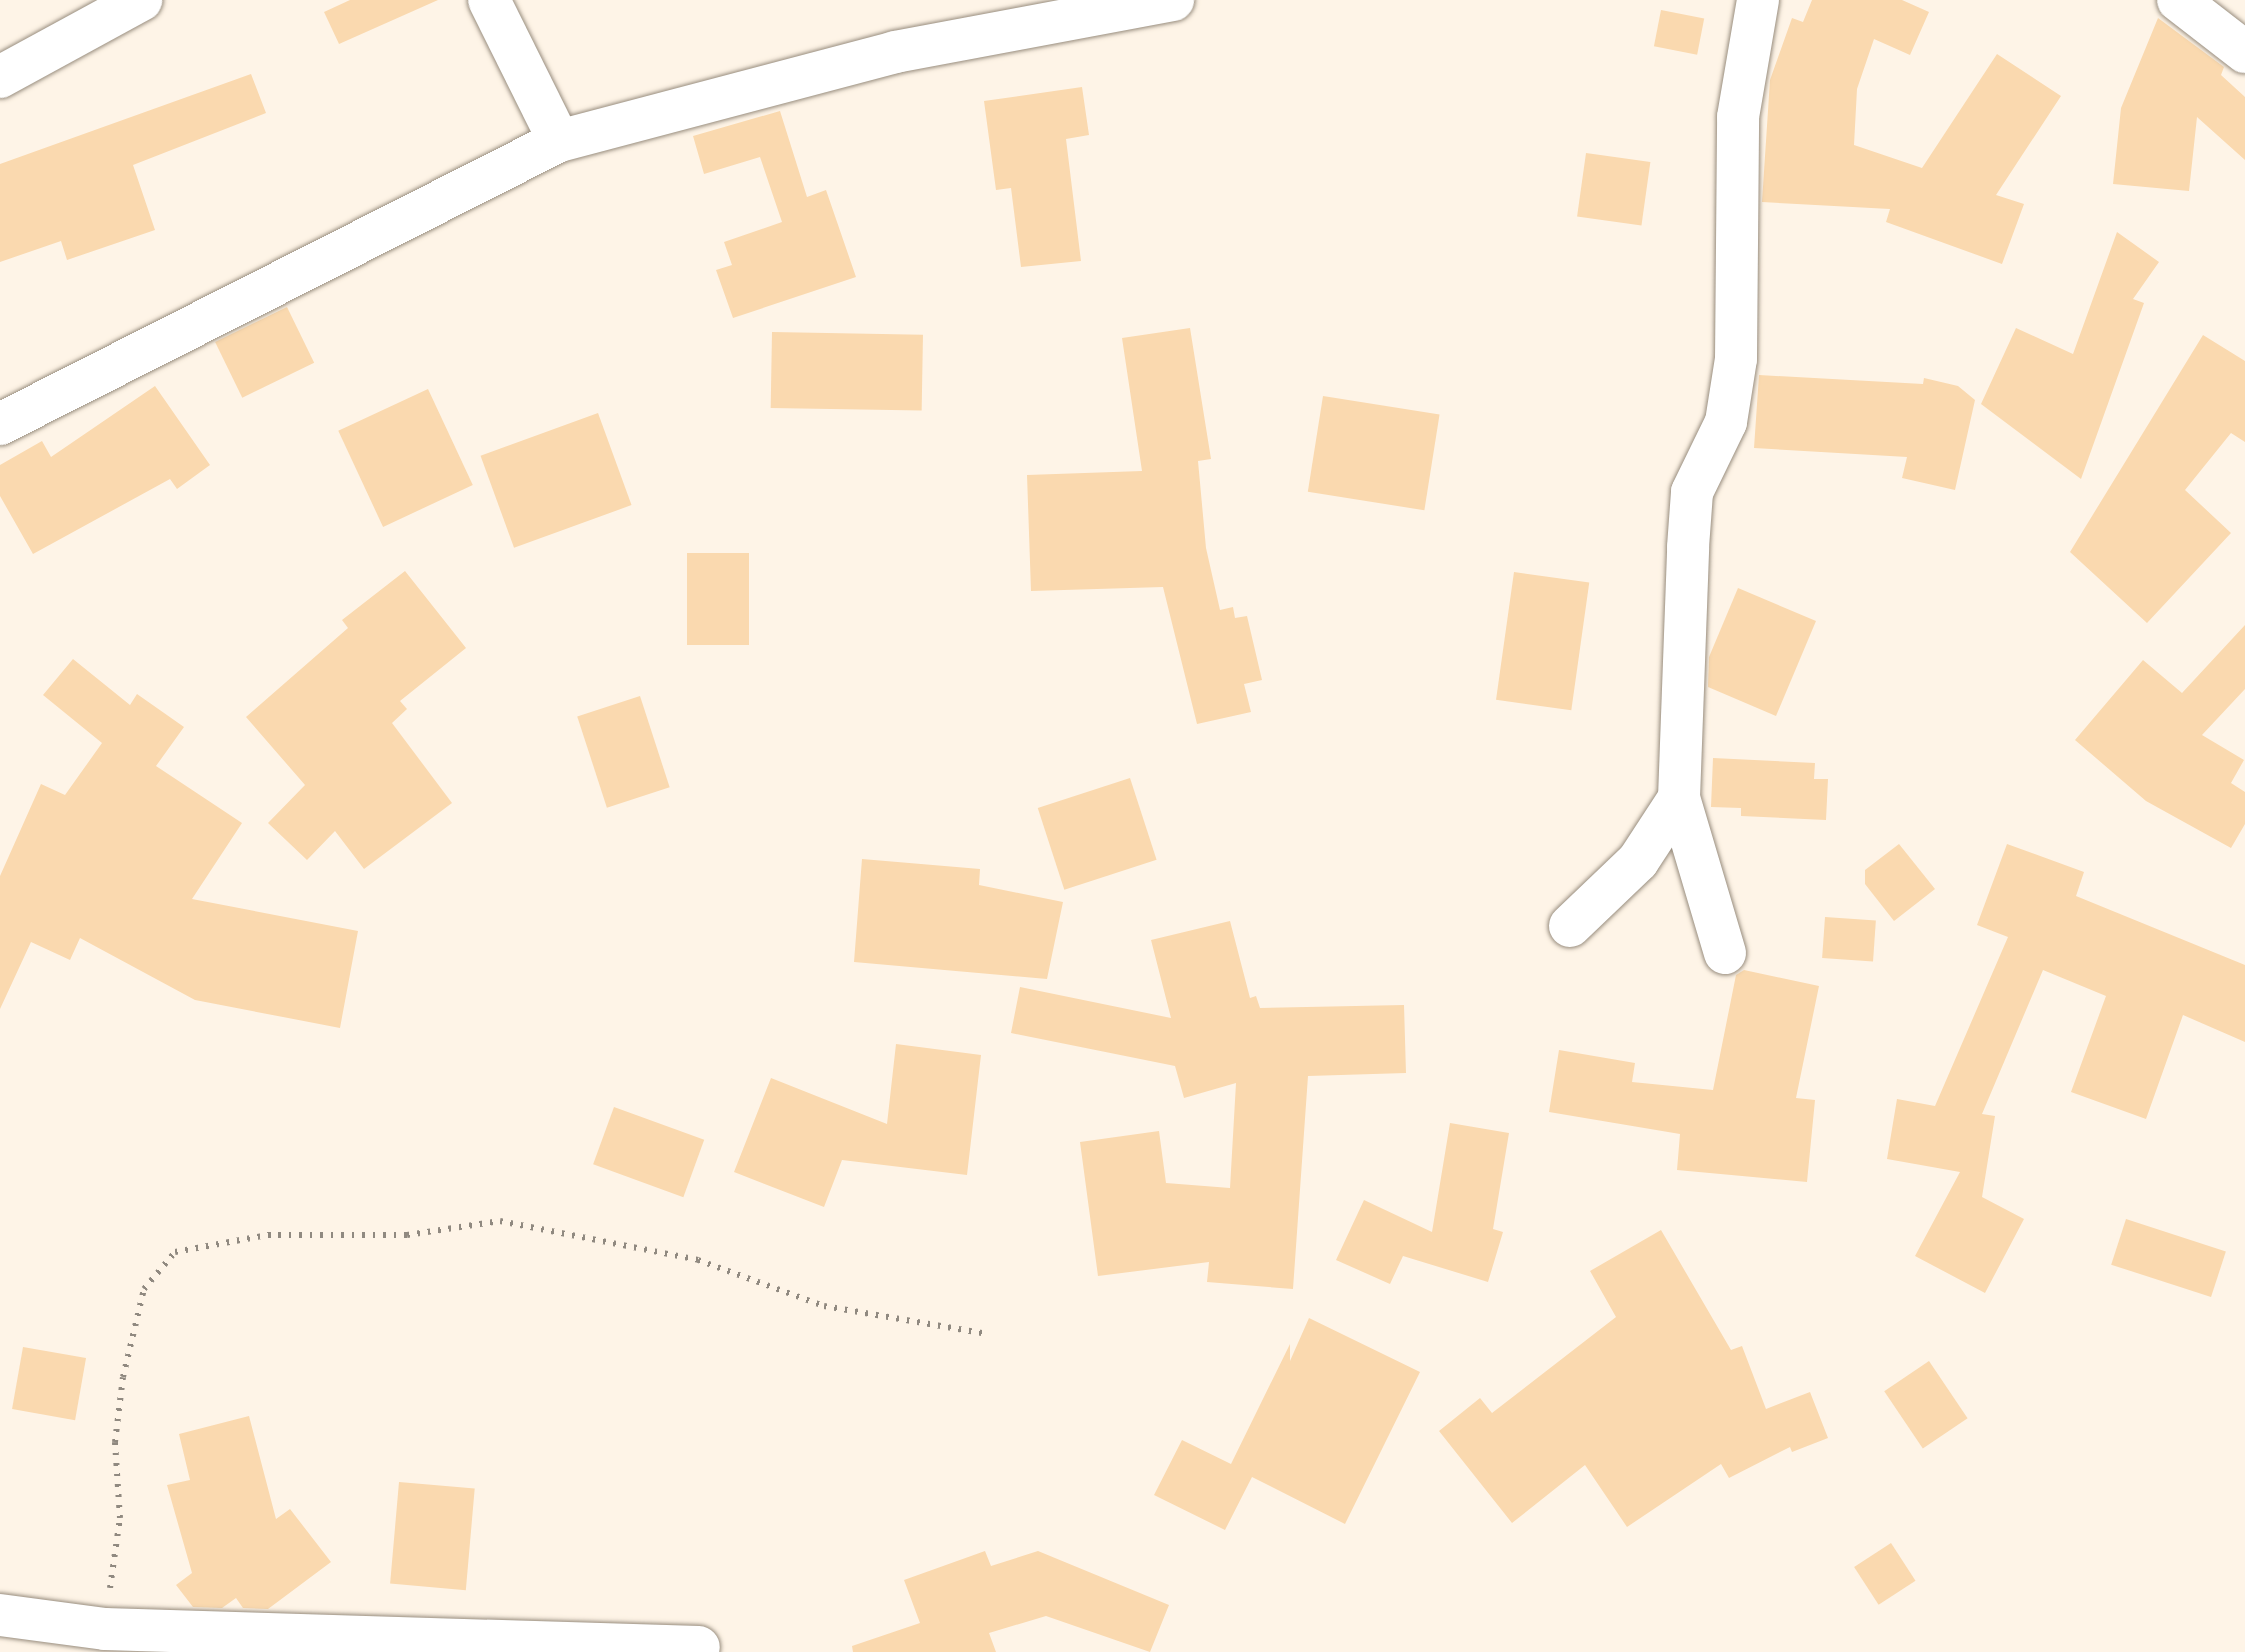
<!DOCTYPE html>
<style>
body{margin:0}
#map{position:relative;width:2245px;height:1652px;overflow:hidden;background:#fef4e7;font-family:Jost,sans-serif}
div>[style]{position:absolute}
.building>*{inset:0;background:#fad9af;transform-origin:0 0}
.path>*{height:6px;margin-top:-3px;transform-origin:0;background:repeating-linear-gradient(90deg,#908980 0 2.5px,transparent 0 10.5px)}
.roads{filter:drop-shadow(0 0 2px #988d7e) drop-shadow(0 0 2px #988d7e)}
.street>*{height:42px;margin:-21px;padding:0 21px;transform-origin:21px;border-radius:21px;background:#fff}
span{translate:-50% -50%;white-space:nowrap;text-align:center;line-height:1.15;-webkit-text-stroke:10px #fef4e7;paint-order:stroke}
</style>
<div id="map">
<div class="building">
<i style="clip-path:polygon(350px 0,438px 0,339px 44px,324px 12px)"></i>
<i style="clip-path:polygon(1812px 0,1902px 0,1929px 12px,1910px 55px,1874px 39px,1857px 89px,1854px 145px,1922px 168px,1997px 54px,2061px 96px,1996px 195px,2024px 204px,2002px 264px,1886px 222px,1890px 209px,1762px 202px,1770px 80px,1792px 18px,1803px 22px)"></i>
<i style="left:1661px;top:10px;width:44px;height:37px;rotate:11deg"></i>
<i style="clip-path:polygon(2158px 18px,2224px 67px,2221px 75px,2245px 97px,2245px 160px,2197px 117px,2189px 191px,2113px 184px,2121px 108px)"></i>
<i style="clip-path:polygon(251px 74px,266px 113px,133px 165px,155px 230px,67px 260px,61px 241px,0 262px,0 164px)"></i>
<i style="clip-path:polygon(1082px 87px,1089px 135px,1066px 139px,1081px 261px,1021px 267px,1011px 188px,996px 190px,984px 101px)"></i>
<i style="clip-path:polygon(780px 111px,807px 197px,826px 190px,856px 277px,733px 318px,716px 270px,732px 265px,724px 242px,782px 222px,760px 157px,704px 174px,693px 136px)"></i>
<i style="left:1586px;top:153px;width:65px;height:64px;rotate:8deg"></i>
<i style="clip-path:polygon(2117px 232px,2159px 262px,2133px 299px,2144px 303px,2081px 479px,1981px 404px,2016px 328px,2073px 354px)"></i>
<i style="left:287px;top:307px;width:62px;height:80px;rotate:64deg"></i>
<i style="clip-path:polygon(1190px 328px,1211px 459px,1198px 461px,1206px 548px,1220px 610px,1233px 607px,1235px 618px,1247px 616px,1262px 680px,1244px 684px,1251px 712px,1197px 724px,1163px 587px,1031px 591px,1027px 475px,1142px 471px,1122px 338px)"></i>
<i style="left:772px;top:332px;width:151px;height:76px;rotate:1deg"></i>
<i style="clip-path:polygon(2203px 335px,2245px 361px,2245px 442px,2231px 433px,2185px 490px,2231px 533px,2147px 623px,2070px 552px)"></i>
<i style="clip-path:polygon(1759px 375px,1923px 384px,1924px 378px,1958px 386px,1975px 400px,1955px 490px,1902px 478px,1907px 457px,1754px 448px)"></i>
<i style="clip-path:polygon(155px 386px,210px 465px,177px 489px,170px 479px,33px 554px,0 496px,0 465px,42px 441px,51px 457px)"></i>
<i style="left:428px;top:389px;width:106px;height:99px;rotate:65deg"></i>
<i style="left:1323px;top:396px;width:118px;height:97px;rotate:9deg"></i>
<i style="left:598px;top:413px;width:98px;height:125px;rotate:70deg"></i>
<i style="left:687px;top:553px;width:62px;height:92px"></i>
<i style="clip-path:polygon(405px 571px,466px 648px,400px 701px,407px 709px,392px 723px,452px 803px,364px 869px,335px 831px,307px 860px,268px 823px,305px 785px,246px 717px,348px 628px,342px 620px)"></i>
<i style="left:1514px;top:572px;width:76px;height:129px;rotate:8deg"></i>
<i style="clip-path:polygon(1738px 588px,1816px 621px,1776px 716px,1708px 687px,1709px 657px)"></i>
<i style="clip-path:polygon(2245px 625px,2245px 689px,2202px 735px,2244px 760px,2231px 783px,2245px 792px,2245px 824px,2231px 848px,2146px 801px,2075px 740px,2143px 660px,2182px 693px)"></i>
<i style="clip-path:polygon(73px 659px,130px 705px,137px 694px,184px 727px,156px 766px,242px 823px,192px 899px,358px 931px,340px 1028px,195px 1000px,80px 938px,70px 960px,31px 942px,0 1009px,0 876px,41px 784px,65px 795px,102px 743px,43px 695px)"></i>
<i style="left:640px;top:696px;width:96px;height:66px;rotate:72deg"></i>
<i style="clip-path:polygon(1713px 758px,1815px 763px,1814px 779px,1828px 779px,1826px 820px,1741px 816px,1741px 808px,1711px 807px)"></i>
<i style="left:1130px;top:778px;width:86px;height:97px;rotate:72deg"></i>
<i style="clip-path:polygon(1899px 844px,1935px 889px,1894px 921px,1865px 884px,1865px 870px)"></i>
<i style="clip-path:polygon(2007px 844px,2084px 872px,2076px 896px,2245px 965px,2245px 1042px,2183px 1015px,2146px 1119px,2071px 1092px,2106px 996px,2043px 970px,1982px 1114px,1995px 1116px,1982px 1197px,2024px 1219px,1985px 1293px,1915px 1256px,1960px 1172px,1887px 1159px,1897px 1099px,1935px 1106px,2008px 937px,1977px 925px)"></i>
<i style="clip-path:polygon(862px 859px,980px 869px,979px 885px,1063px 902px,1047px 979px,854px 962px)"></i>
<i style="left:1825px;top:917px;width:51px;height:41px;rotate:4deg"></i>
<i style="clip-path:polygon(1230px 921px,1250px 998px,1256px 996px,1260px 1008px,1404px 1005px,1406px 1073px,1308px 1076px,1293px 1289px,1207px 1282px,1209px 1262px,1098px 1276px,1080px 1142px,1159px 1131px,1166px 1183px,1230px 1188px,1236px 1083px,1184px 1098px,1175px 1066px,1011px 1033px,1020px 987px,1171px 1018px,1151px 940px)"></i>
<i style="clip-path:polygon(1744px 970px,1819px 986px,1796px 1098px,1815px 1100px,1807px 1182px,1677px 1170px,1680px 1134px,1549px 1112px,1559px 1050px,1635px 1063px,1632px 1082px,1713px 1090px,1736px 975px)"></i>
<i style="clip-path:polygon(896px 1044px,981px 1055px,967px 1175px,842px 1160px,824px 1207px,734px 1172px,771px 1078px,887px 1124px)"></i>
<i style="left:614px;top:1107px;width:96px;height:61px;rotate:20deg"></i>
<i style="clip-path:polygon(1450px 1123px,1509px 1133px,1493px 1229px,1503px 1232px,1488px 1282px,1403px 1256px,1390px 1284px,1336px 1260px,1364px 1200px,1432px 1232px)"></i>
<i style="left:2126px;top:1219px;width:105px;height:48px;rotate:18deg"></i>
<i style="clip-path:polygon(1661px 1230px,1731px 1350px,1742px 1346px,1766px 1409px,1810px 1392px,1828px 1438px,1792px 1452px,1790px 1447px,1729px 1478px,1721px 1464px,1627px 1527px,1585px 1465px,1512px 1523px,1439px 1431px,1480px 1398px,1492px 1413px,1616px 1317px,1590px 1271px)"></i>
<i style="clip-path:polygon(1309px 1318px,1420px 1372px,1345px 1524px,1252px 1477px,1225px 1530px,1154px 1495px,1182px 1440px,1231px 1464px,1290px 1344px,1290px 1361px)"></i>
<i style="left:23px;top:1347px;width:64px;height:63px;rotate:10deg"></i>
<i style="left:1929px;top:1361px;width:69px;height:54px;rotate:56deg"></i>
<i style="clip-path:polygon(249px 1416px,276px 1519px,290px 1509px,331px 1562px,268px 1609px,243px 1608px,236px 1598px,222px 1608px,193px 1607px,176px 1585px,192px 1573px,167px 1485px,190px 1480px,179px 1434px)"></i>
<i style="left:399px;top:1482px;width:76px;height:102px;rotate:5deg"></i>
<i style="left:1891px;top:1543px;width:45px;height:44px;rotate:57deg"></i>
<i style="clip-path:polygon(985px 1551px,991px 1566px,1038px 1551px,1169px 1605px,1150px 1652px,1046px 1616px,989px 1633px,996px 1652px,853px 1652px,852px 1646px,920px 1623px,904px 1580px)"></i>
</div>
<div class="path">
<i style="left:110px;top:1588px;width:71px;rotate:-81.9deg"></i>
<i style="left:120px;top:1518px;width:76px;rotate:-93.8deg"></i>
<i style="left:115px;top:1442px;width:65px;rotate:-83deg"></i>
<i style="left:123px;top:1377px;width:90px;rotate:-76.6deg"></i>
<i style="left:144px;top:1289px;width:48px;rotate:-50deg"></i>
<i style="left:175px;top:1252px;width:95px;rotate:-10.4deg"></i>
<i style="left:268px;top:1235px;width:139px"></i>
<i style="left:407px;top:1235px;width:94px;rotate:-8.6deg"></i>
<i style="left:500px;top:1221px;width:202px;rotate:11.1deg"></i>
<i style="left:698px;top:1260px;width:134px;rotate:20.1deg"></i>
<i style="left:824px;top:1306px;width:166px;rotate:9.7deg"></i>
</div>
<div class="roads">
<div class="street">
<i style="left:2178px;top:0;width:85px;rotate:37.8deg"></i>
<i style="left:0;top:77px;width:161px;rotate:-28.6deg"></i>
<i style="left:559px;top:141px;width:348px;rotate:-14.8deg"></i>
<i style="left:895px;top:52px;width:283px;rotate:-10.6deg"></i>
<i style="left:0;top:424px;width:627px;rotate:-26.85deg"></i>
<i style="left:559px;top:141px;width:157px;rotate:-116.4deg"></i>
<i style="left:1570px;top:926px;width:94px;rotate:-43.7deg"></i>
<i style="left:1638px;top:861px;width:75px;rotate:-56.9deg"></i>
<i style="left:1725px;top:953px;width:162px;rotate:-106.5deg"></i>
<i style="left:1679px;top:798px;width:251px;rotate:-87.9deg"></i>
<i style="left:1688px;top:547px;width:55px;rotate:-85.8deg"></i>
<i style="left:1692px;top:492px;width:78px;rotate:-64.1deg"></i>
<i style="left:1726px;top:422px;width:64px;rotate:-81deg"></i>
<i style="left:1736px;top:359px;width:242px;rotate:-89.5deg"></i>
<i style="left:1738px;top:117px;width:119px;rotate:-80.3deg"></i>
<i style="left:0;top:1615px;width:106px;rotate:7.6deg"></i>
<i style="left:105px;top:1629px;width:594px;rotate:1.74deg"></i>
</div>
</div>
</div>
